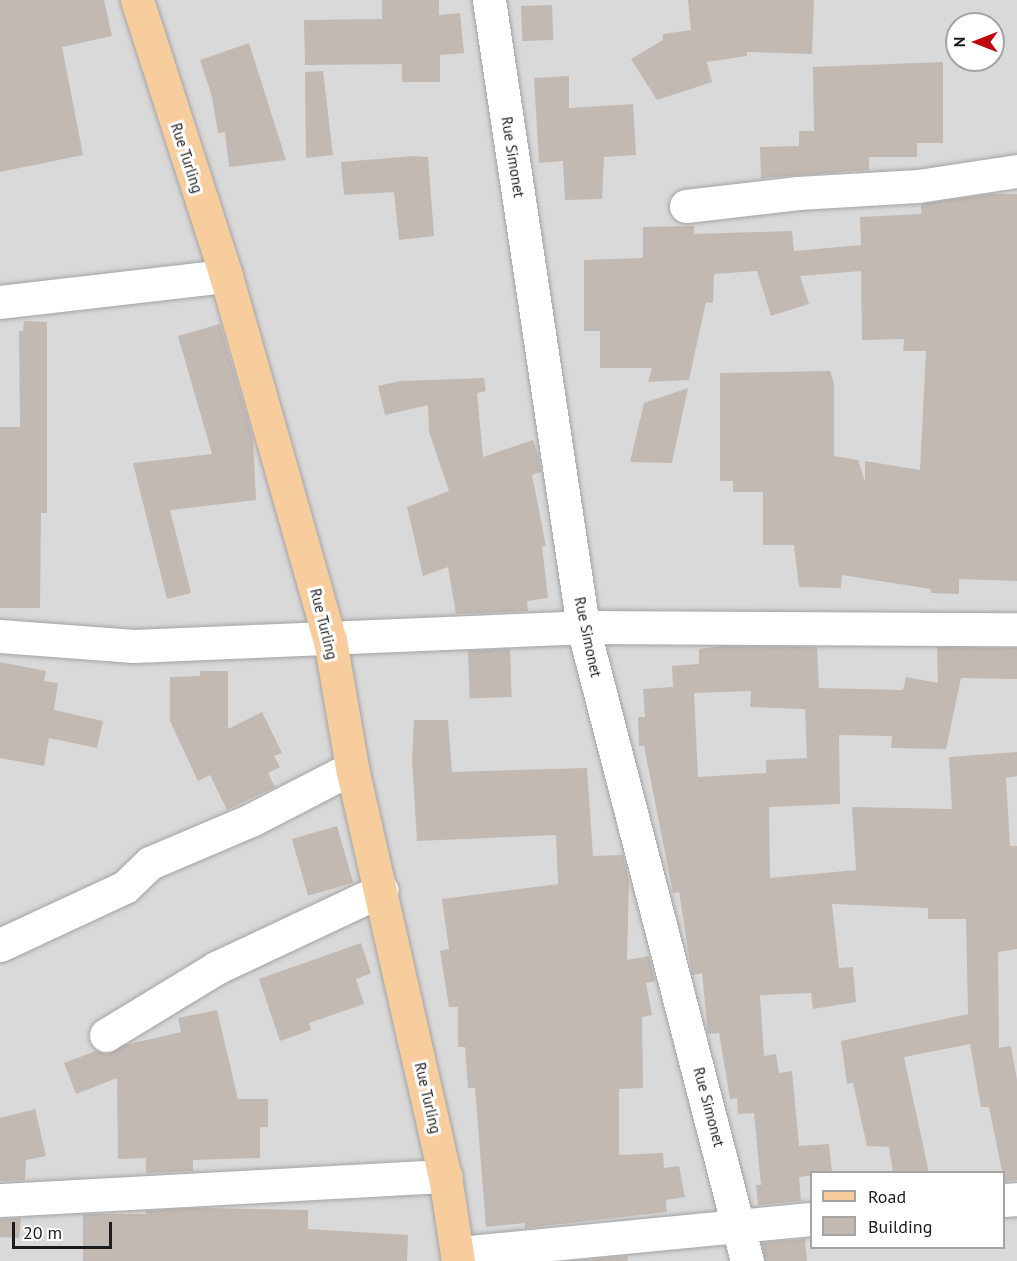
<!DOCTYPE html>
<style>
body{margin:0}
#map{position:relative;width:1017px;height:1261px;overflow:hidden;background:#ede9e2;font-family:"PT Sans",sans-serif}
div>[style]{position:absolute}
.residential>*{inset:0;background:#dad9d9}
.building>*{inset:0;background:#c2b9b2;transform-origin:0 0}
.roads{filter:drop-shadow(0 0 2px #a3a3a3) drop-shadow(0 0 2px #a3a3a3)}
.minor>*{height:33px;margin:-16.5px;padding:0 16.5px;transform-origin:16.5px;border-radius:16.5px;background:#fff}
.major>*{height:33px;margin:-16.5px;padding:0 16.5px;transform-origin:16.5px;border-radius:16.5px;background:#f8cd9d}
span{translate:-50% -50%;white-space:nowrap;text-align:center;line-height:1.15;-webkit-text-stroke:6px #fff;paint-order:stroke}
.street-label{font-size:15px;color:#1c1c1c}
.legend{position:absolute;left:810px;top:1171px;width:195px;height:78px;box-sizing:border-box;background:#fff;border:2px solid #a4a4a4;margin:0;padding:8px 10px;list-style:none;font-size:18px;color:#1c1c1c}
.legend li{display:flex;align-items:center;gap:12px;height:30px}
.legend b{width:30px;border:2px solid #a4a4a4}
.north{position:absolute;left:945px;top:12px;width:60px;height:60px;box-sizing:border-box;background:#fff;border:2px solid #a4a4a4;border-radius:50%;rotate:270deg;font-size:16px;font-weight:700;line-height:24px;text-align:center;color:#1c1c1c}
.north::after{content:'';display:block;margin:auto;width:21px;height:27px;background:#c1080f;clip-path:polygon(50% 0,100% 100%,50% 72%,0 100%)}
.scale{position:absolute;left:12px;top:1222px;width:100px;height:27px;box-sizing:border-box;border:3px solid #1c1c1c;border-top:0;padding-left:8px;font-size:18px;line-height:21px;white-space:nowrap;color:#1c1c1c;-webkit-text-stroke:4px #fff;paint-order:stroke}
</style>
<div id="map">
<div class="residential">
<i style="clip-path:polygon(evenodd,0 0,1017px 0,1017px 1261px,0 1261px,0 0,957px 24px,993px 24px,993px 60px,957px 60px,957px 24px,0 0,812px 1172px,1004px 1172px,1004px 1248px,812px 1248px,812px 1172px)"></i>
</div>
<div class="building">
<i style="clip-path:polygon(0 0,104px 0,112px 36px,62px 47px,83px 155px,0 172px)"></i>
<i style="clip-path:polygon(382px 0,439px 0,439px 15px,460px 13px,464px 53px,440px 55px,440px 82px,402px 82px,402px 64px,305px 65px,304px 20px,382px 19px)"></i>
<i style="clip-path:polygon(688px 0,814px 0,812px 54px,747px 52px,747px 56px,707px 62px,712px 82px,657px 100px,631px 59px,663px 40px,663px 34px,691px 30px)"></i>
<i style="left:552px;top:5px;width:35px;height:31px;rotate:88deg"></i>
<i style="clip-path:polygon(249px 43px,286px 160px,229px 167px,225px 132px,218px 133px,212px 97px,200px 60px)"></i>
<i style="clip-path:polygon(943px 62px,943px 143px,917px 143px,917px 157px,869px 157px,869px 170px,761px 178px,760px 147px,799px 146px,799px 131px,814px 131px,813px 67px)"></i>
<i style="clip-path:polygon(323px 71px,333px 155px,306px 158px,305px 72px)"></i>
<i style="clip-path:polygon(569px 76px,569px 108px,633px 104px,636px 155px,604px 157px,602px 199px,565px 200px,563px 161px,539px 163px,534px 78px)"></i>
<i style="clip-path:polygon(414px 156px,428px 157px,434px 236px,399px 240px,394px 192px,344px 195px,341px 162px)"></i>
<i style="clip-path:polygon(991px 194px,1017px 194px,1017px 581px,959px 579px,959px 594px,931px 593px,931px 589px,842px 575px,841px 588px,799px 587px,794px 545px,763px 545px,763px 492px,733px 492px,733px 481px,720px 481px,720px 373px,830px 371px,834px 384px,834px 456px,858px 460px,865px 482px,865px 461px,920px 470px,926px 351px,903px 351px,904px 339px,862px 340px,861px 271px,800px 276px,809px 304px,771px 316px,757px 271px,714px 274px,713px 303px,706px 302px,689px 380px,648px 382px,652px 368px,600px 368px,600px 331px,584px 331px,584px 260px,643px 258px,643px 227px,694px 226px,694px 234px,792px 231px,794px 251px,861px 245px,860px 217px,921px 214px,921px 204px)"></i>
<i style="clip-path:polygon(24px 321px,47px 322px,47px 513px,41px 513px,40px 608px,0 608px,0 427px,20px 427px,19px 331px,23px 331px)"></i>
<i style="clip-path:polygon(220px 324px,253px 438px,256px 500px,170px 510px,191px 593px,167px 599px,133px 463px,212px 454px,178px 336px)"></i>
<i style="clip-path:polygon(484px 378px,486px 391px,477px 393px,483px 457px,533px 440px,539px 458px,541px 472px,532px 475px,546px 546px,542px 546px,548px 598px,527px 601px,528px 611px,456px 614px,448px 567px,423px 576px,407px 507px,449px 491px,429px 432px,428px 405px,385px 415px,378px 386px,401px 381px)"></i>
<i style="clip-path:polygon(688px 388px,672px 463px,630px 462px,644px 403px)"></i>
<i style="clip-path:polygon(evenodd,723px 646px,817px 647px,819px 688px,903px 690px,906px 677px,938px 683px,937px 647px,1017px 648px,1017px 679px,961px 678px,946px 749px,891px 748px,892px 736px,839px 735px,840px 804px,769px 807px,770px 878px,856px 870px,852px 807px,952px 809px,949px 757px,1017px 752px,1017px 776px,1006px 778px,1010px 846px,1017px 846px,1017px 949px,998px 952px,999px 1048px,1011px 1046px,1017px 1080px,1017px 1180px,1004px 1181px,989px 1107px,981px 1107px,970px 1044px,904px 1057px,929px 1173px,893px 1173px,889px 1147px,867px 1146px,853px 1083px,847px 1084px,841px 1041px,968px 1014px,966px 919px,928px 919px,928px 908px,832px 904px,839px 968px,853px 967px,856px 1002px,813px 1009px,811px 993px,760px 995px,764px 1056px,776px 1054px,779px 1073px,792px 1071px,799px 1146px,829px 1144px,832px 1173px,799px 1177px,801px 1201px,758px 1205px,756px 1185px,761px 1185px,754px 1113px,738px 1114px,737px 1098px,730px 1099px,719px 1033px,708px 1034px,702px 973px,692px 975px,679px 892px,673px 893px,644px 746px,639px 746px,638px 717px,645px 717px,643px 689px,673px 687px,672px 666px,699px 664px,699px 649px,723px 646px,751px 691px,750px 707px,805px 709px,807px 758px,766px 760px,766px 773px,698px 777px,694px 693px,751px 691px)"></i>
<i style="left:510px;top:649px;width:48px;height:42px;rotate:88deg"></i>
<i style="clip-path:polygon(0 662px,46px 671px,44px 681px,58px 683px,54px 710px,103px 721px,97px 748px,49px 738px,44px 766px,0 758px)"></i>
<i style="clip-path:polygon(200px 671px,228px 671px,228px 729px,262px 712px,282px 753px,274px 756px,280px 767px,268px 773px,275px 787px,227px 810px,210px 775px,198px 781px,170px 721px,170px 677px,200px 676px)"></i>
<i style="clip-path:polygon(414px 720px,448px 720px,452px 772px,587px 768px,593px 856px,623px 855px,629px 880px,627px 960px,649px 956px,655px 981px,646px 983px,652px 1015px,642px 1017px,643px 1088px,619px 1089px,619px 1155px,663px 1153px,664px 1168px,679px 1166px,685px 1197px,666px 1200px,667px 1212px,525px 1228px,525px 1223px,486px 1227px,475px 1088px,468px 1088px,465px 1047px,458px 1047px,458px 1007px,449px 1007px,440px 951px,449px 949px,442px 899px,558px 884px,556px 835px,417px 841px,412px 761px)"></i>
<i style="left:337px;top:826px;width:59px;height:47px;rotate:74deg"></i>
<i style="clip-path:polygon(361px 943px,371px 973px,356px 979px,364px 1004px,309px 1023px,311px 1030px,280px 1041px,259px 979px)"></i>
<i style="clip-path:polygon(217px 1010px,238px 1099px,268px 1099px,268px 1127px,260px 1127px,260px 1158px,193px 1160px,193px 1171px,146px 1173px,146px 1158px,118px 1159px,117px 1078px,76px 1094px,64px 1063px,96px 1051px,107px 1054px,125px 1045px,181px 1032px,178px 1018px)"></i>
<i style="clip-path:polygon(35px 1109px,46px 1156px,26px 1160px,25px 1180px,0 1181px,0 1118px)"></i>
<i style="clip-path:polygon(193px 1208px,308px 1210px,308px 1229px,408px 1235px,407px 1261px,83px 1261px,83px 1214px,146px 1214px,146px 1211px)"></i>
<i style="clip-path:polygon(21px 1218px,19px 1238px,0 1237px,0 1219px)"></i>
<i style="clip-path:polygon(805px 1239px,807px 1261px,765px 1261px,762px 1243px)"></i>
<i style="clip-path:polygon(627px 1256px,628px 1261px,571px 1261px)"></i>
</div>
<div class="roads">
<div class="minor">
<i style="left:489px;top:0;width:634px;rotate:81.47deg"></i>
<i style="left:583px;top:627px;width:655px;rotate:75.5deg"></i>
<i style="left:686px;top:206px;width:113px;rotate:-6.6deg"></i>
<i style="left:798px;top:193px;width:120px;rotate:-3.3deg"></i>
<i style="left:918px;top:186px;width:100px;rotate:-8.6deg"></i>
<i style="left:0;top:302px;width:227px;rotate:-6.6deg"></i>
<i style="left:0;top:636px;width:134px;rotate:4.3deg"></i>
<i style="left:134px;top:646px;width:449px;rotate:-2.4deg"></i>
<i style="left:583px;top:627px;width:434px;rotate:0.3deg"></i>
<i style="left:0;top:945px;width:138px;rotate:-24.9deg"></i>
<i style="left:125px;top:887px;width:35px;rotate:-44deg"></i>
<i style="left:150px;top:863px;width:112px;rotate:-23.1deg"></i>
<i style="left:253px;top:819px;width:111px;rotate:-27.3deg"></i>
<i style="left:106px;top:1035px;width:129px;rotate:-31.3deg"></i>
<i style="left:216px;top:968px;width:183px;rotate:-25.2deg"></i>
<i style="left:0;top:1200px;width:446px;rotate:-3.1deg"></i>
<i style="left:1004px;top:1200px;width:13px;rotate:-4deg"></i>
<i style="left:458px;top:1253px;width:356px;rotate:-5.5deg"></i>
</div>
<div class="major">
<i style="left:137px;top:0;width:290px;rotate:72.1deg"></i>
<i style="left:226px;top:276px;width:379px;rotate:74.1deg"></i>
<i style="left:330px;top:640px;width:130px;rotate:80.2deg"></i>
<i style="left:352px;top:768px;width:418px;rotate:77.2deg"></i>
<i style="left:445px;top:1176px;width:86px;rotate:81.3deg"></i>
</div>
</div>
<div class="street-label">
<span style="left:513px;top:157px;rotate:81deg">Rue Simonet</span>
<span style="left:187px;top:158px;rotate:72deg">Rue Turling</span>
<span style="left:324px;top:624px;rotate:76deg">Rue Turling</span>
<span style="left:588px;top:637px;rotate:78deg">Rue Simonet</span>
<span style="left:428px;top:1098px;rotate:77deg">Rue Turling</span>
<span style="left:709px;top:1107px;rotate:75deg">Rue Simonet</span>
</div>
<ul class="legend">
<li><b style="height:8px;background:#f8cd9d"></b>Road</li>
<li><b style="height:16px;background:#c2b9b2"></b>Building</li>
</ul>
<div class="north">N</div>
<div class="scale">20 m</div>
</div>
